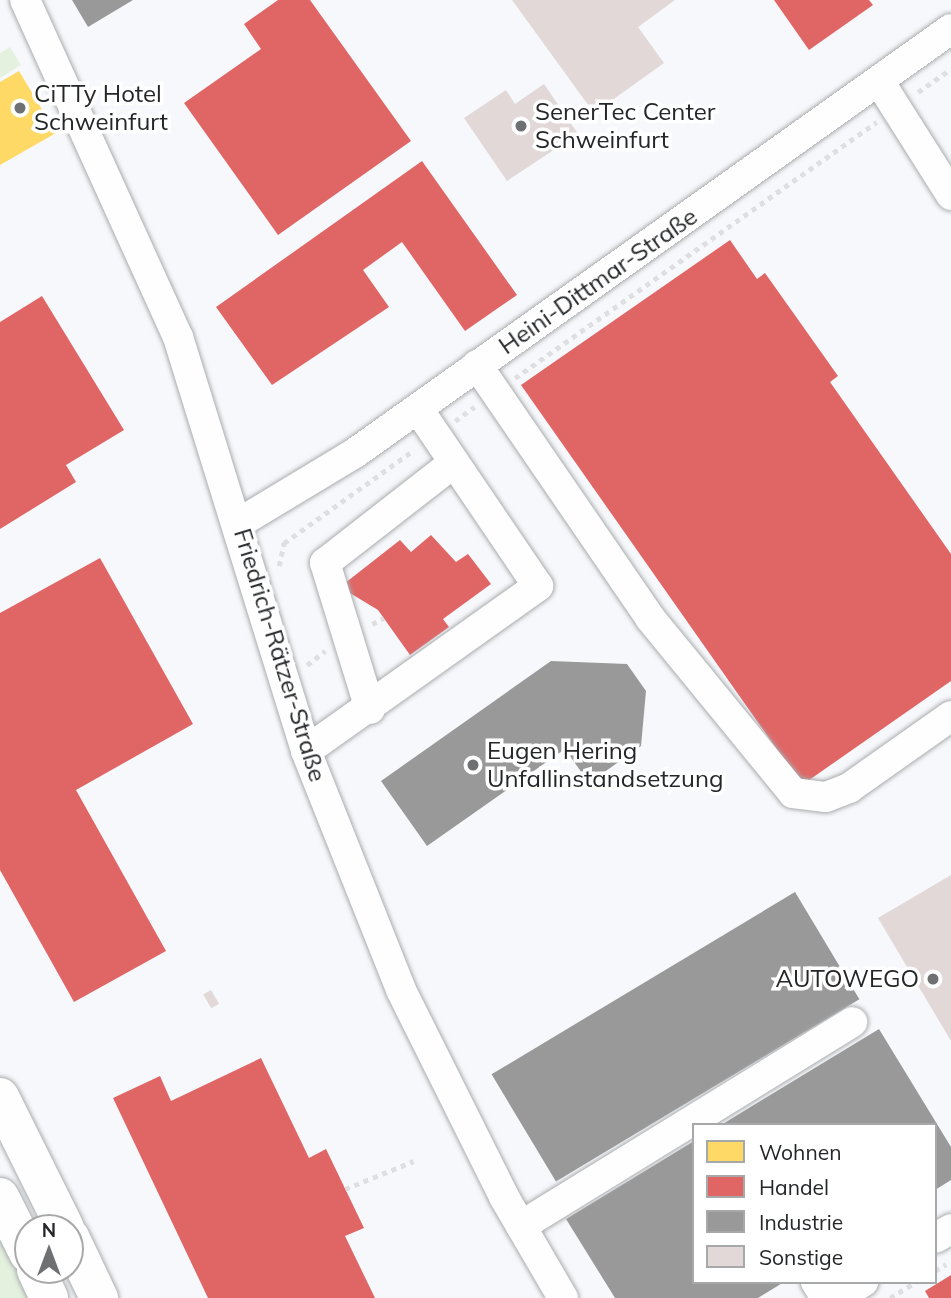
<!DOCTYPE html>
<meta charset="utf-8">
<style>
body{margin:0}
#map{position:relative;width:951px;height:1298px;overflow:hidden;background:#f6f8fb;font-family:Mulish,sans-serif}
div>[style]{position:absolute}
.green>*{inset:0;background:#e4f1de}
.homes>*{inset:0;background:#ffd966}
.shops>*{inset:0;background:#e06666}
.industry>*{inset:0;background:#999;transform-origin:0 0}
.building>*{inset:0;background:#e1d8d7;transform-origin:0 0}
.path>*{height:4.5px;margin-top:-2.25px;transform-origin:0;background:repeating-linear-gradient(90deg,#dfdfe1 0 5px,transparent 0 10px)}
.roads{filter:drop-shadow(0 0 2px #aaacae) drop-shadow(0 0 2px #aaacae)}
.minor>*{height:30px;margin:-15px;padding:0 15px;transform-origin:15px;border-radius:15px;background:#fefefe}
.highway>*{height:38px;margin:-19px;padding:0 19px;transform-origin:19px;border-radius:19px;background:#fefefe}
.dots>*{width:19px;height:19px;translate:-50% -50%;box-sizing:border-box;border:4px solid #fff;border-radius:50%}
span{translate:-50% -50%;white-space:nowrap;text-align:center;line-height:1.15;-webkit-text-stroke:7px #fff;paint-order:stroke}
.poi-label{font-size:24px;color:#242628}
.left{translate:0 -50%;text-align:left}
.right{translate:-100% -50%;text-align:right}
.street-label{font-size:24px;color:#242628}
.legend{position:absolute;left:692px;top:1123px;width:245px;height:161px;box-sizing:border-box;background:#fff;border:2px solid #a7a8a9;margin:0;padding:9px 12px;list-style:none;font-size:21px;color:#242628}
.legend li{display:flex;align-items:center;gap:14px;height:35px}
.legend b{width:35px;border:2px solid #a7a8a9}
.north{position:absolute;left:14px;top:1214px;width:70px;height:70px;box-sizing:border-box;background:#fff;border:2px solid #a7a8a9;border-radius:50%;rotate:0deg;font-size:19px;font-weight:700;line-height:28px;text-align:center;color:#242628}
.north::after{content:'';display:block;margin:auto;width:24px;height:32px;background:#6e7072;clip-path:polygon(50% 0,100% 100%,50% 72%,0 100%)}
</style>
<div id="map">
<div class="green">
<i style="clip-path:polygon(10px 47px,21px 65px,0 78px,0 53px)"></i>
<i style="clip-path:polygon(0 1236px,31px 1298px,0 1298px)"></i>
</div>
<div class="homes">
<i style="clip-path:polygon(19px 71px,56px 133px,0 165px,0 82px)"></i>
</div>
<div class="shops">
<i style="clip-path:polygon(278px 0,310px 0,411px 141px,278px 235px,184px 103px,261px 49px,244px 24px)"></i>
<i style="clip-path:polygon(774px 0,869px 0,873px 5px,809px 50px)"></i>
<i style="clip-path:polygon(422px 161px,517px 295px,465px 331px,402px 242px,363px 270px,389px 307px,272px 385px,216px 307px)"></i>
<i style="clip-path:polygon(730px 240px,757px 279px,765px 273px,838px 376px,830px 382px,951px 554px,951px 681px,802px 785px,521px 385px)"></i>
<i style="clip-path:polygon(42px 296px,124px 430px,66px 465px,76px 482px,0 529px,0 322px)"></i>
<i style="clip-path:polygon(431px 535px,456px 562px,468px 554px,491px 584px,443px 619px,449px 627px,410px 655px,378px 610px,340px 587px,400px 540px,411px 552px)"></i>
<i style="clip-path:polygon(100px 558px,193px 724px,76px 790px,166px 951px,74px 1002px,0 870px,0 613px)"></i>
<i style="clip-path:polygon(261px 1058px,309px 1158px,326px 1149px,364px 1228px,345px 1236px,375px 1298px,208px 1298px,113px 1098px,160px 1076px,171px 1101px)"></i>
<i style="clip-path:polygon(951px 1275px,951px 1298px,929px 1298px,925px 1291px)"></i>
</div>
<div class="industry">
<i style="clip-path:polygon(72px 0,133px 0,88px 27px)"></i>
<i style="clip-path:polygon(551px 661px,627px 664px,646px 691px,641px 746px,589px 783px,565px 749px,427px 846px,381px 781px)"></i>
<i style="left:795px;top:892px;width:125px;height:354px;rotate:59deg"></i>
<i style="clip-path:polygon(879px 1029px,951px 1147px,951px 1180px,935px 1190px,935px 1125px,721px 1125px)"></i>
<i style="clip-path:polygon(694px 1141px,694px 1282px,784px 1282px,758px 1298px,615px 1298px,566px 1219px)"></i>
</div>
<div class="building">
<i style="clip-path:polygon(512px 0,675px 0,638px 27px,664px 63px,594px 113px)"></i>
<i style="clip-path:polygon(544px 84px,578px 134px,507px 181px,464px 118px,506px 90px,515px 104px)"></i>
<i style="clip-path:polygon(951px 875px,951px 1041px,878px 918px)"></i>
<i style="left:211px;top:990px;width:16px;height:9px;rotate:60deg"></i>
</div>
<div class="path">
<i style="left:918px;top:92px;width:40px;rotate:-34.9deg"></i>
<i style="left:515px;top:378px;width:443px;rotate:-35.3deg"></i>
<i style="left:455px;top:421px;width:24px;rotate:-36deg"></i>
<i style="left:279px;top:566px;width:24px;rotate:-78deg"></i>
<i style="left:284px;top:543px;width:160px;rotate:-35.6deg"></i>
<i style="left:372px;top:624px;width:13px;rotate:-27deg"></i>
<i style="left:307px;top:665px;width:23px;rotate:-38deg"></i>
<i style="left:345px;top:1189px;width:74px;rotate:-22.1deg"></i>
<i style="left:935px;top:1271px;width:13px;rotate:-32deg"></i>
<i style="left:890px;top:1298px;width:31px;rotate:-32deg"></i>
</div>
<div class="roads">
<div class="minor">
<i style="left:25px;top:0;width:370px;rotate:65.6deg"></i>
<i style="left:178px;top:337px;width:433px;rotate:72.8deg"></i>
<i style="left:306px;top:751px;width:257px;rotate:68.3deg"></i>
<i style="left:401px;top:990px;width:231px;rotate:63.5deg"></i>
<i style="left:504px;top:1197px;width:117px;rotate:59.7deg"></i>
<i style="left:879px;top:81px;width:135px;rotate:57.7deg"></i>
<i style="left:477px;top:365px;width:306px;rotate:55.6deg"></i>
<i style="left:650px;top:618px;width:226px;rotate:50.7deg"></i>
<i style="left:793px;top:793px;width:33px;rotate:7deg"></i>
<i style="left:826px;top:797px;width:25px;rotate:-21deg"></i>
<i style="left:849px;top:788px;width:125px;rotate:-35.2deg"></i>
<i style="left:239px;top:523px;width:135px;rotate:-31.1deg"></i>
<i style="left:355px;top:453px;width:731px;rotate:-35.43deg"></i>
<i style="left:370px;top:709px;width:153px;rotate:-107.1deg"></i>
<i style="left:325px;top:563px;width:161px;rotate:-37.9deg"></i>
<i style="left:306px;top:751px;width:285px;rotate:-35.4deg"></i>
<i style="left:538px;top:586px;width:214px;rotate:-124.1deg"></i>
<i style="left:521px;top:1226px;width:389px;rotate:-31.6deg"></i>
<i style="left:935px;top:1238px;width:18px;rotate:-29deg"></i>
<i style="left:816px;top:1282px;width:19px;rotate:58deg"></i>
<i style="left:837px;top:1298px;width:31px;rotate:-32deg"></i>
</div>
<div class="highway">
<i style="left:0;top:1097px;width:146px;rotate:63.6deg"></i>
<i style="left:0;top:1197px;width:63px;rotate:63.4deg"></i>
<i style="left:70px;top:1237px;width:68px;rotate:64.6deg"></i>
<i style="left:36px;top:1270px;width:31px;rotate:65deg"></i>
</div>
</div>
<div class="dots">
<i style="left:20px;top:108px;background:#6e7072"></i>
<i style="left:521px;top:126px;background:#6e7072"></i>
<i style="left:473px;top:765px;background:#6e7072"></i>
<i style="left:933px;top:979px;background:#6e7072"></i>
</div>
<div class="poi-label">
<span class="left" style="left:34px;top:108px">CiTTy Hotel<br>Schweinfurt</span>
<span class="left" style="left:535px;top:126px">SenerTec Center<br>Schweinfurt</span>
<span class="left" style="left:487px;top:765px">Eugen Hering<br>Unfallinstandsetzung</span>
<span class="right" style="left:919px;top:979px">AUTOWEGO</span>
</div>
<div class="street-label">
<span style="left:598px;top:281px;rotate:-35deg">Heini-Dittmar-Straße</span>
<span style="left:280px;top:655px;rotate:73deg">Friedrich-Rätzer-Straße</span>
</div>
<ul class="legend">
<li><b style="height:19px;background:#ffd966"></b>Wohnen</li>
<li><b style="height:19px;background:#e06666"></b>Handel</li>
<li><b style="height:19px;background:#999"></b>Industrie</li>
<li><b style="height:19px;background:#e1d8d7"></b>Sonstige</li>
</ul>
<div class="north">N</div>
</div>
